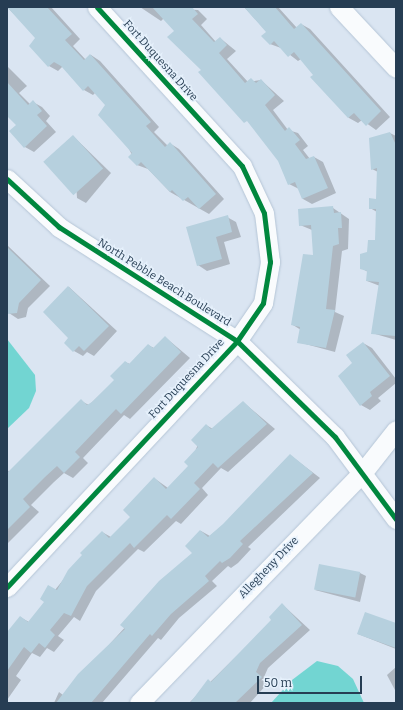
<!DOCTYPE html>
<style>
body{margin:0}
#map{position:relative;width:403px;height:710px;overflow:hidden;background:#dae5f2;font-family:Bitter,serif}
div>[style]{position:absolute}
.water>*{inset:0;background:#72d5d2}
.shadow>*{inset:0;background:#0003}
.building>*{inset:0;background:#b6d0de;transform-origin:0 0}
.roads{filter:drop-shadow(0 0 1px #b5c5d6) drop-shadow(0 0 1px #b5c5d6)}
.minor>*{height:19px;margin:-9.5px;padding:0 9.5px;transform-origin:9.5px;border-radius:9.5px;background:#f9fbfd}
.cycleway>*{height:5px;margin:-2.5px;padding:0 2.5px;transform-origin:2.5px;border-radius:2.5px;background:#00873e}
span{translate:-50% -50%;white-space:nowrap;text-align:center;line-height:1.15;-webkit-text-stroke:3px #e6f1fc;paint-order:stroke}
.street-label{font-size:11px;color:#263d53}
.frame{position:absolute;inset:0;border:8px solid #263d53;pointer-events:none}
.scale{position:absolute;left:257px;top:676px;width:105px;height:18px;box-sizing:border-box;border:2px solid #263d53;border-top:0;padding-left:5px;font-size:12px;line-height:14px;white-space:nowrap;color:#263d53;-webkit-text-stroke:3px #e6f1fc;paint-order:stroke}
</style>
<div id="map">
<div class="water">
<i style="clip-path:polygon(7px 339px,35px 375px,36px 391px,29px 408px,7px 429px)"></i>
<i style="clip-path:polygon(317px 661px,338px 666px,353px 679px,364px 703px,271px 703px,292px 680px)"></i>
</div>
<div class="shadow">
<i style="clip-path:polygon(7px 7px,51px 7px,80px 39px,73px 46px,86px 60px,91px 55px,100px 61px,159px 127px,154px 132px,168px 146px,171px 144px,179px 149px,224px 199px,209px 214px,170px 192px,148px 169px,137px 165px,107px 105px,95px 93px,93px 95px,84px 90px,63px 66px,58px 71px,49px 66px,36px 37px)"></i>
<i style="clip-path:polygon(140px 7px,198px 10px,207px 19px,201px 25px,216px 42px,220px 38px,236px 51px,227px 59px,248px 82px,261px 80px,284px 101px,273px 110px,288px 130px,298px 133px,308px 146px,303px 150px,310px 159px,314px 157px,323px 162px,336px 193px,312px 204px,303px 199px,299px 189px,289px 184px,279px 161px,254px 127px,200px 72px,202px 70px,175px 31px,164px 18px,161px 21px)"></i>
<i style="clip-path:polygon(244px 7px,278px 7px,297px 28px,301px 24px,310px 29px,390px 117px,376px 130px,362px 120px,358px 123px,349px 118px,311px 77px,315px 75px,301px 59px,298px 61px,281px 48px,270px 44px,267px 32px)"></i>
<i style="clip-path:polygon(7px 66px,27px 86px,19px 93px,30px 104px,33px 102px,42px 107px,50px 116px,46px 121px,56px 132px,34px 152px,25px 147px,17px 125px,7px 114px)"></i>
<i style="clip-path:polygon(390px 133px,396px 136px,396px 340px,372px 333px,380px 286px,367px 281px,368px 272px,361px 268px,376px 241px,377px 212px,370px 208px,377px 200px,378px 172px,372px 169px)"></i>
<i style="clip-path:polygon(73px 136px,111px 173px,86px 203px,77px 198px)"></i>
<i style="clip-path:polygon(333px 208px,349px 219px,348px 249px,342px 251px,335px 312px,344px 316px,335px 352px,298px 342px,301px 330px,293px 325px,314px 257px,312px 230px,300px 225px)"></i>
<i style="clip-path:polygon(227px 217px,236px 222px,241px 237px,224px 242px,230px 264px,207px 271px,198px 265px)"></i>
<i style="clip-path:polygon(7px 245px,50px 286px,28px 308px,26px 317px,18px 319px,9px 313px)"></i>
<i style="clip-path:polygon(69px 287px,117px 331px,94px 356px,87px 352px,83px 356px,74px 351px,70px 338px)"></i>
<i style="clip-path:polygon(165px 337px,190px 358px,130px 419px,124px 415px,83px 458px,88px 463px,73px 478px,64px 473px,54px 482px,31px 505px,39px 512px,7px 544px,7px 470px,10px 472px,81px 401px,89px 405px,115px 380px,125px 362px,130px 364px,148px 345px,154px 348px)"></i>
<i style="clip-path:polygon(363px 343px,372px 348px,396px 379px,396px 383px,378px 398px,381px 401px,370px 410px,361px 405px,353px 363px)"></i>
<i style="clip-path:polygon(243px 402px,275px 429px,228px 472px,221px 468px,202px 488px,208px 495px,181px 524px,176px 521px,144px 552px,138px 549px,96px 591px,80px 621px,74px 617px,58px 636px,64px 640px,54px 652px,47px 648px,40px 657px,32px 653px,16px 676px,21px 680px,7px 700px,7px 635px,20px 617px,29px 622px,102px 532px,111px 537px,131px 517px,154px 478px,168px 488px,189px 466px,206px 425px,213px 429px)"></i>
<i style="clip-path:polygon(290px 455px,320px 478px,248px 547px,251px 549px,238px 563px,231px 568px,228px 566px,212px 581px,217px 586px,179px 618px,161px 640px,158px 638px,102px 703px,54px 703px,59px 692px,63px 695px,193px 553px,201px 531px,210px 536px,223px 525px)"></i>
<i style="clip-path:polygon(360px 573px,366px 576px,360px 602px,315px 590px)"></i>
<i style="clip-path:polygon(283px 605px,310px 630px,268px 668px,264px 677px,269px 682px,250px 703px,189px 703px,273px 620px)"></i>
<i style="clip-path:polygon(396px 624px,396px 649px,358px 634px)"></i>
<i style="clip-path:polygon(396px 667px,396px 692px,387px 675px)"></i>
</div>
<div class="building">
<i style="clip-path:polygon(7px 7px,47px 7px,72px 34px,65px 40px,84px 60px,90px 54px,151px 122px,146px 126px,165px 147px,170px 142px,216px 194px,199px 209px,188px 197px,183px 201px,172px 190px,170px 192px,141px 162px,137px 166px,128px 157px,132px 153px,98px 115px,105px 105px,88px 86px,83px 91px,61px 66px,54px 62px,48px 67px,29px 46px,35px 38px)"></i>
<i style="clip-path:polygon(152px 7px,192px 7px,198px 14px,192px 19px,214px 42px,220px 37px,227px 45px,219px 53px,245px 83px,251px 78px,256px 83px,261px 79px,275px 95px,265px 105px,285px 131px,289px 127px,300px 140px,295px 144px,306px 159px,314px 156px,328px 188px,302px 199px,295px 182px,288px 185px,278px 161px,247px 121px,244px 123px,198px 72px,201px 70px,167px 37px,174px 31px)"></i>
<i style="clip-path:polygon(244px 7px,275px 7px,294px 29px,301px 23px,381px 111px,366px 126px,354px 113px,348px 118px,310px 77px,313px 75px,294px 52px,288px 57px,274px 41px,270px 45px,261px 36px,266px 32px)"></i>
<i style="clip-path:polygon(7px 82px,28px 105px,33px 100px,42px 111px,37px 115px,47px 126px,24px 148px,9px 131px,16px 125px,7px 116px)"></i>
<i style="clip-path:polygon(390px 132px,396px 145px,396px 336px,371px 334px,379px 282px,366px 281px,367px 271px,360px 269px,360px 254px,367px 252px,368px 240px,375px 240px,376px 209px,369px 209px,369px 198px,376px 199px,377px 168px,371px 170px,369px 138px)"></i>
<i style="left:73px;top:135px;width:45px;height:40px;rotate:48deg"></i>
<i style="clip-path:polygon(333px 206px,334px 213px,341px 212px,342px 228px,338px 228px,339px 244px,333px 246px,326px 309px,335px 310px,326px 348px,297px 343px,300px 327px,291px 325px,303px 254px,313px 255px,311px 225px,299px 226px,298px 209px)"></i>
<i style="clip-path:polygon(228px 215px,232px 232px,216px 237px,222px 259px,197px 266px,186px 227px)"></i>
<i style="clip-path:polygon(7px 247px,41px 280px,19px 303px,17px 313px,7px 314px)"></i>
<i style="clip-path:polygon(68px 286px,109px 326px,84px 351px,79px 346px,73px 352px,64px 343px,68px 338px,43px 312px)"></i>
<i style="clip-path:polygon(165px 336px,181px 352px,121px 414px,116px 409px,75px 452px,80px 457px,64px 473px,57px 466px,45px 477px,23px 499px,30px 507px,7px 530px,7px 473px,81px 399px,87px 405px,92px 402px,114px 380px,110px 376px,125px 361px,129px 364px,148px 344px,153px 348px)"></i>
<i style="clip-path:polygon(363px 342px,390px 376px,370px 392px,372px 396px,360px 406px,338px 376px,352px 363px,346px 355px)"></i>
<i style="clip-path:polygon(243px 401px,267px 424px,218px 468px,213px 463px,194px 483px,200px 489px,171px 519px,167px 515px,134px 548px,130px 543px,87px 586px,71px 616px,64px 613px,50px 630px,55px 635px,45px 648px,39px 643px,31px 653px,24px 647px,7px 671px,7px 632px,20px 616px,28px 622px,44px 602px,40px 599px,48px 585px,57px 590px,68px 570px,82px 555px,80px 553px,102px 531px,109px 538px,130px 517px,123px 510px,154px 477px,166px 489px,188px 466px,184px 462px,198px 447px,191px 440px,206px 424px,211px 429px)"></i>
<i style="clip-path:polygon(290px 454px,313px 473px,240px 541px,243px 544px,230px 558px,222px 563px,220px 561px,205px 576px,209px 581px,171px 614px,152px 636px,150px 634px,91px 703px,56px 703px,78px 674px,125px 629px,120px 625px,159px 581px,192px 553px,185px 546px,200px 530px,208px 537px,223px 524px)"></i>
<i style="left:319px;top:564px;width:42px;height:26px;rotate:11deg"></i>
<i style="clip-path:polygon(282px 603px,302px 625px,260px 663px,256px 672px,262px 677px,235px 703px,190px 703px,208px 679px,211px 682px,271px 620px,269px 617px)"></i>
<i style="clip-path:polygon(365px 612px,396px 623px,396px 648px,357px 634px)"></i>
</div>
<div class="roads">
<div class="minor">
<i style="left:339px;top:7px;width:83px;rotate:46.9deg"></i>
<i style="left:7px;top:179px;width:71px;rotate:42.7deg"></i>
<i style="left:59px;top:227px;width:211px;rotate:32.6deg"></i>
<i style="left:237px;top:341px;width:137px;rotate:44.4deg"></i>
<i style="left:335px;top:437px;width:102px;rotate:53.4deg"></i>
<i style="left:7px;top:587px;width:337px;rotate:-46.9deg"></i>
<i style="left:237px;top:341px;width:46px;rotate:-55.6deg"></i>
<i style="left:263px;top:303px;width:42px;rotate:-80.3deg"></i>
<i style="left:270px;top:262px;width:49px;rotate:-97deg"></i>
<i style="left:264px;top:213px;width:52px;rotate:-115.1deg"></i>
<i style="left:242px;top:166px;width:215px;rotate:-132.4deg"></i>
<i style="left:139px;top:703px;width:322px;rotate:-45.9deg"></i>
<i style="left:363px;top:472px;width:53px;rotate:-51.8deg"></i>
</div>
</div>
<div class="cycleway">
<i style="left:7px;top:179px;width:71px;rotate:42.7deg"></i>
<i style="left:59px;top:227px;width:211px;rotate:32.6deg"></i>
<i style="left:237px;top:341px;width:137px;rotate:44.4deg"></i>
<i style="left:335px;top:437px;width:102px;rotate:53.4deg"></i>
<i style="left:7px;top:587px;width:337px;rotate:-46.9deg"></i>
<i style="left:237px;top:341px;width:46px;rotate:-55.6deg"></i>
<i style="left:263px;top:303px;width:42px;rotate:-80.3deg"></i>
<i style="left:270px;top:262px;width:49px;rotate:-97deg"></i>
<i style="left:264px;top:213px;width:52px;rotate:-115.1deg"></i>
<i style="left:242px;top:166px;width:215px;rotate:-132.4deg"></i>
</div>
<div class="street-label">
<span style="left:160px;top:61px;rotate:48deg">Fort Duquesna Drive</span>
<span style="left:164px;top:283px;rotate:32deg">North Pebble Beach Boulevard</span>
<span style="left:187px;top:379px;rotate:-47deg">Fort Duquesna Drive</span>
<span style="left:269px;top:568px;rotate:-46deg">Allegheny Drive</span>
</div>
<div class="frame"></div>
<div class="scale">50 m</div>
</div>
